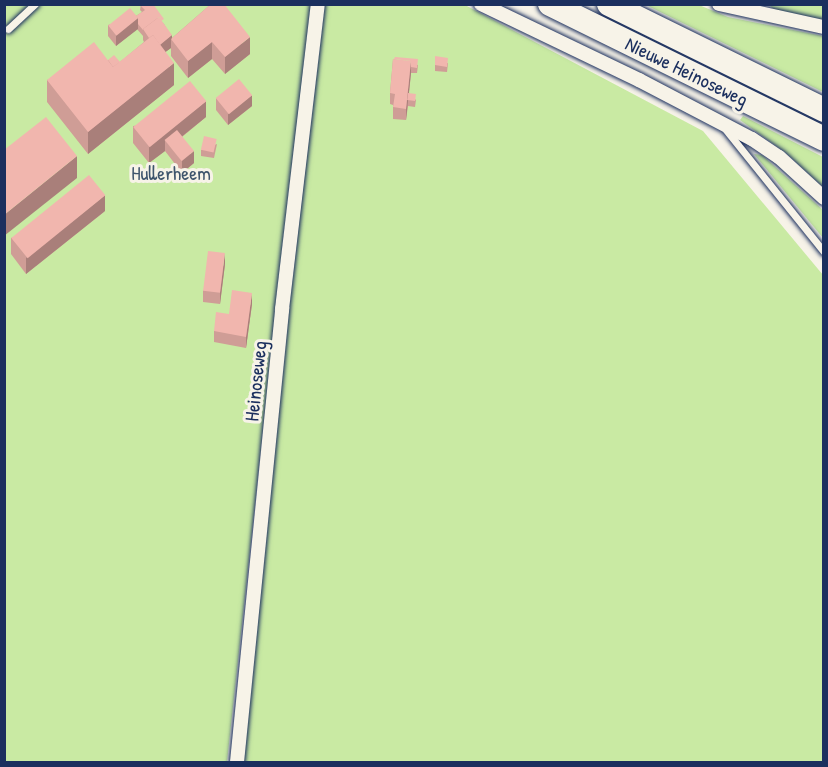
<!DOCTYPE html>
<style>
body{margin:0}
#map{position:relative;width:828px;height:767px;overflow:hidden;background:#f7f3e8;font-family:"Patrick Hand",sans-serif}
div>[style]{position:absolute}
.green>*{inset:0;background:#c9eaa3}
.roads{filter:drop-shadow(0 0 2px #1b2f5e) drop-shadow(0 0 2px #1b2f5e)}
.lane>*{height:7px;margin:-3.5px;padding:0 3.5px;transform-origin:3.5px;border-radius:3.5px;background:#f7f3e8}
.street>*{height:14px;margin:-7px;padding:0 7px;transform-origin:7px;border-radius:7px;background:#f7f3e8}
.highway>*{height:24px;margin:-12px;padding:0 12px;transform-origin:12px;border-radius:12px;background:#f7f3e8}
.wall>*{inset:0;background:#cf9d96}
.shaded-wall>*{inset:0;background:#a97f7a}
.building>*{inset:0;background:#f1b6ae;transform-origin:0 0}
span{translate:-50% -50%;white-space:nowrap;text-align:center;line-height:1.15;-webkit-text-stroke:6px #f7f3e8;paint-order:stroke}
.street-label{font-size:20px;color:#1b2f5e}
.park-label{font-size:20px;color:#3e546c}
.frame{position:absolute;inset:0;border:6px solid #1b2f5e;pointer-events:none}
</style>
<div id="map">
<div class="green">
<i style="clip-path:polygon(4px 5px,465px 5px,703px 131px,823px 275px,823px 762px,242px 762px,288px 312px,277px 302px,227px 762px,5px 762px)"></i>
<i style="clip-path:polygon(646px 5px,699px 5px,728px 17px,823px 36px,823px 92px)"></i>
<i style="clip-path:polygon(769px 5px,823px 5px,823px 21px,778px 13px)"></i>
<i style="clip-path:polygon(743px 116px,823px 157px,823px 187px,786px 153px,740px 120px)"></i>
<i style="clip-path:polygon(754px 154px,762px 155px,823px 210px,823px 238px)"></i>
</div>
<div class="roads">
<div class="lane">
<i style="left:8px;top:29px;width:37px;rotate:-43deg"></i>
<i style="left:726px;top:130px;width:156px;rotate:51.2deg"></i>
</div>
<div class="street">
<i style="left:481px;top:4px;width:175px;rotate:25.7deg"></i>
<i style="left:639px;top:80px;width:127px;rotate:27.6deg"></i>
<i style="left:752px;top:139px;width:32px;rotate:34deg"></i>
<i style="left:779px;top:157px;width:61px;rotate:42.3deg"></i>
<i style="left:719px;top:4px;width:107px;rotate:12.4deg"></i>
<i style="left:237px;top:762px;width:455px;rotate:-84.3deg"></i>
<i style="left:282px;top:309px;width:307px;rotate:-83.3deg"></i>
</div>
<div class="highway">
<i style="left:550px;top:4px;width:305px;rotate:26.2deg"></i>
<i style="left:609px;top:4px;width:240px;rotate:26.2deg"></i>
</div>
</div>
<div class="wall">
<i style="clip-path:polygon(141px 4px,164px 24px,172px 38px,211px 4px,250px 54px,225px 74px,212px 59px,188px 78px,171px 56px,171px 48px,165px 52px,174px 85px,88px 154px,47px 102px,47px 80px,108px 60px,120px 62px,144px 42px,143px 40px,143px 36px,137px 29px,116px 46px,108px 36px,108px 25px,136px 16px,142px 12px,140px 10px)"></i>
<i style="clip-path:polygon(393px 59px,418px 65px,417px 73px,411px 73px,409px 93px,416px 100px,415px 107px,408px 106px,406px 120px,393px 119px,393px 105px,390px 104px,390px 93px)"></i>
<i style="clip-path:polygon(448px 63px,447px 72px,435px 71px,435px 65px)"></i>
<i style="clip-path:polygon(216px 98px,252px 106px,228px 125px,216px 110px)"></i>
<i style="clip-path:polygon(206px 117px,182px 137px,194px 163px,182px 173px,165px 151px,149px 163px,133px 143px,133px 126px)"></i>
<i style="clip-path:polygon(217px 144px,214px 158px,201px 156px,201px 150px)"></i>
<i style="clip-path:polygon(105px 211px,26px 274px,11px 254px,11px 238px)"></i>
<i style="clip-path:polygon(225px 264px,220px 304px,203px 302px,203px 291px)"></i>
<i style="clip-path:polygon(252px 304px,246px 348px,214px 342px,214px 331px)"></i>
</div>
<div class="shaded-wall">
<i style="clip-path:polygon(138px 18px,138px 29px,116px 46px,116px 34px)"></i>
<i style="clip-path:polygon(172px 35px,172px 40px,171px 39px,171px 48px,156px 59px,156px 47px)"></i>
<i style="clip-path:polygon(250px 37px,250px 54px,225px 74px,225px 57px)"></i>
<i style="clip-path:polygon(212px 42px,212px 59px,188px 78px,188px 61px)"></i>
<i style="clip-path:polygon(411px 61px,411px 73px,406px 120px,406px 109px)"></i>
<i style="clip-path:polygon(174px 63px,174px 85px,88px 154px,88px 132px)"></i>
<i style="clip-path:polygon(252px 95px,252px 106px,228px 125px,228px 114px)"></i>
<i style="clip-path:polygon(206px 101px,206px 117px,170px 146px,165px 140px,165px 151px,149px 163px,149px 146px)"></i>
<i style="clip-path:polygon(194px 151px,194px 163px,182px 173px,182px 161px)"></i>
<i style="clip-path:polygon(77px 156px,77px 178px,4px 236px,4px 215px)"></i>
<i style="clip-path:polygon(105px 195px,105px 211px,26px 274px,26px 258px)"></i>
<i style="clip-path:polygon(225px 253px,225px 264px,220px 304px,220px 293px)"></i>
<i style="clip-path:polygon(252px 293px,252px 304px,246px 348px,246px 337px)"></i>
</div>
<div class="building">
<i style="clip-path:polygon(153px 4px,164px 19px,161px 21px,159px 17px,143px 29px,143px 30px,138px 24px,138px 18px,136px 16px,145px 10px,140px 5px)"></i>
<i style="clip-path:polygon(211px 4px,224px 4px,250px 37px,225px 57px,212px 42px,188px 61px,171px 39px)"></i>
<i style="left:130px;top:8px;width:13px;height:28px;rotate:51deg"></i>
<i style="clip-path:polygon(159px 17px,172px 35px,160px 45px,153px 35px,149px 38px,143px 29px)"></i>
<i style="clip-path:polygon(153px 35px,174px 63px,88px 132px,47px 80px,94px 42px,113px 67px)"></i>
<i style="clip-path:polygon(114px 55px,120px 62px,113px 67px,108px 60px)"></i>
<i style="clip-path:polygon(435px 56px,448px 58px,447px 67px,435px 65px)"></i>
<i style="clip-path:polygon(395px 57px,418px 59px,417px 68px,411px 67px,411px 61px,394px 59px)"></i>
<i style="clip-path:polygon(393px 59px,411px 61px,406px 109px,393px 107px,395px 94px,390px 93px)"></i>
<i style="left:239px;top:79px;width:21px;height:30px;rotate:51deg"></i>
<i style="left:190px;top:81px;width:26px;height:73px;rotate:51deg"></i>
<i style="left:408px;top:93px;width:8px;height:7px;rotate:7deg"></i>
<i style="clip-path:polygon(46px 117px,77px 156px,4px 215px,4px 150px)"></i>
<i style="left:177px;top:130px;width:27px;height:16px;rotate:51deg"></i>
<i style="left:204px;top:136px;width:13px;height:14px;rotate:13deg"></i>
<i style="left:89px;top:175px;width:26px;height:100px;rotate:51deg"></i>
<i style="left:208px;top:251px;width:17px;height:40px;rotate:7deg"></i>
<i style="clip-path:polygon(232px 290px,252px 293px,246px 337px,214px 331px,216px 312px,229px 314px)"></i>
</div>
<div class="street-label">
<span style="left:687px;top:71px;rotate:26deg">Nieuwe Heinoseweg</span>
<span style="left:255px;top:381px;rotate:-84deg">Heinoseweg</span>
</div>
<div class="park-label">
<span style="left:171px;top:172px">Hullerheem</span>
</div>
<div class="frame"></div>
</div>
